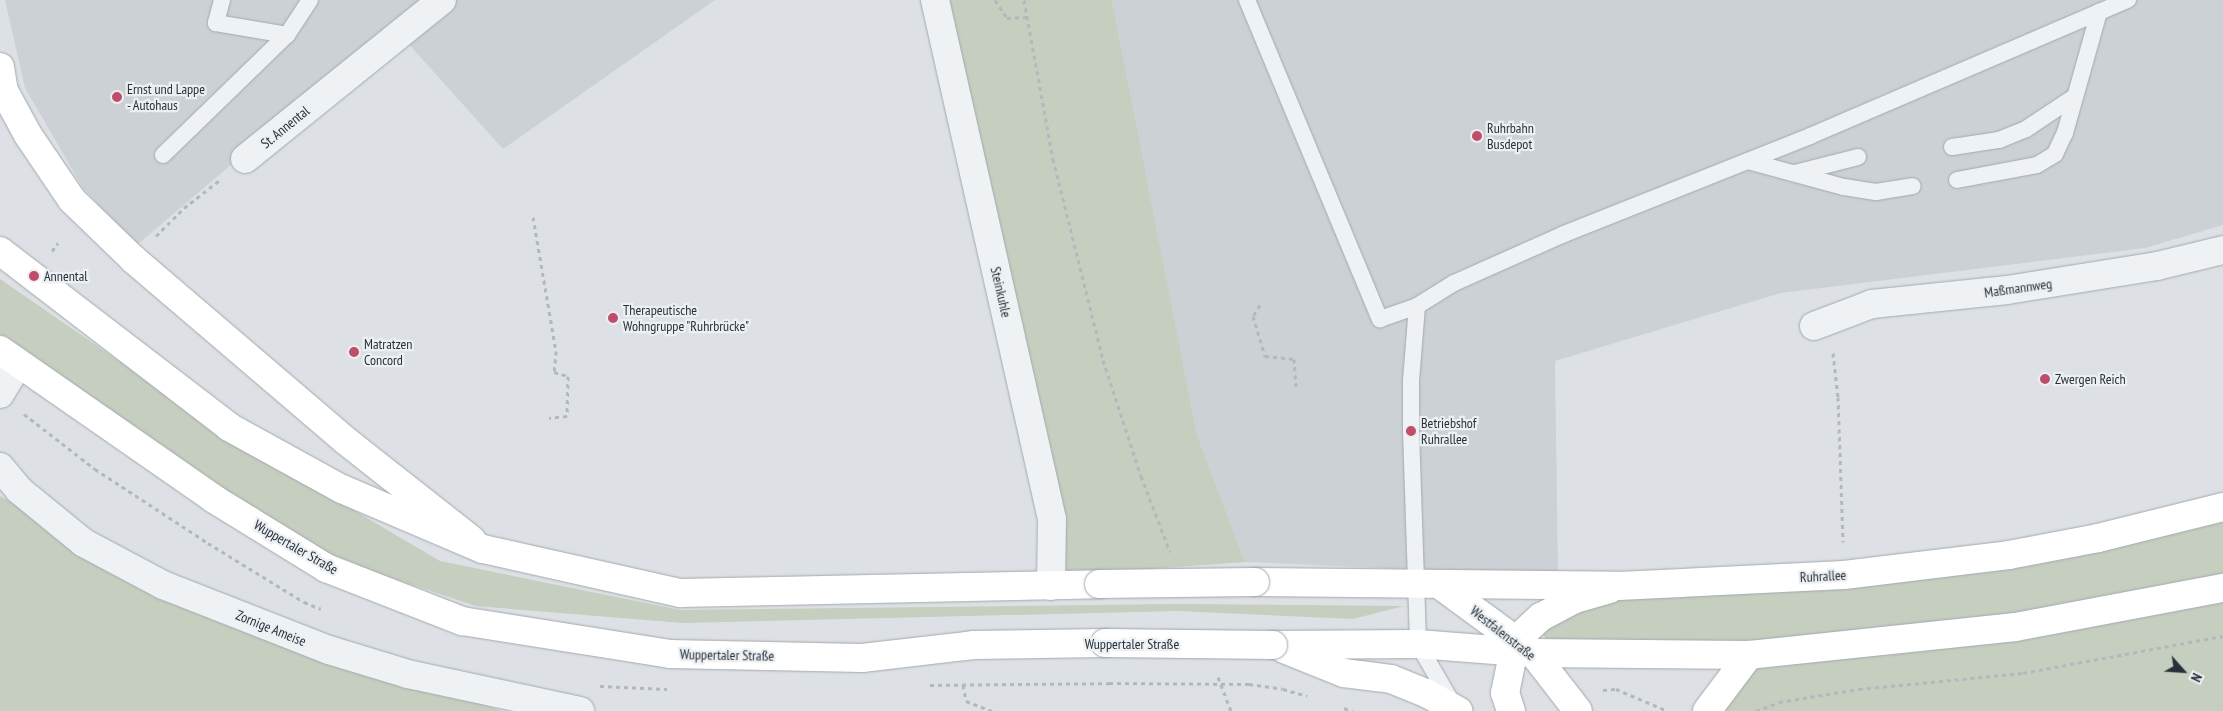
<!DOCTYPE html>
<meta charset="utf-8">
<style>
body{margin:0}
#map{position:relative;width:2223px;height:711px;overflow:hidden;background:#dde1e5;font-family:"PT Sans Narrow",sans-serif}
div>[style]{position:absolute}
.built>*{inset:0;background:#ccd1d6}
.green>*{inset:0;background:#c5cebf}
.path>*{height:3px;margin-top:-1.5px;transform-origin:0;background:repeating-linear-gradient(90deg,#b3b8bc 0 4px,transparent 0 8px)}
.roads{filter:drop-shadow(0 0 1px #a3a9ae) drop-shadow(0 0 1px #a3a9ae)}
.service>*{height:16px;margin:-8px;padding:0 8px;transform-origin:8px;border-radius:8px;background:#eff2f4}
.minor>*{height:28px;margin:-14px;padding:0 14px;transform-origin:14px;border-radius:14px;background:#eff2f4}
.secondary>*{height:28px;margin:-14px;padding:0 14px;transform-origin:14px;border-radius:14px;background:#fff}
.primary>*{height:28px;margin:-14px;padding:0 14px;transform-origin:14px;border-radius:14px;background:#fff}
.path-bridge>*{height:3px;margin-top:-1.5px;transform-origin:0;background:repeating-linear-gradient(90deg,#b3b8bc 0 4px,transparent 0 8px)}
.bridges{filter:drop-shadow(0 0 1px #9ea7b0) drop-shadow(0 0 1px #9ea7b0)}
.primary-bridge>*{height:28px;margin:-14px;padding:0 14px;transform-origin:14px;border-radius:14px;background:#fff}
.dots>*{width:14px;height:14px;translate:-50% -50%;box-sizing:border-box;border:2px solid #ecf0f3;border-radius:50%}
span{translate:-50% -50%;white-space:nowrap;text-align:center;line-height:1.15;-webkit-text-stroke:4.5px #ecf0f3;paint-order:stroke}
.poi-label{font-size:14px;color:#28313a}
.left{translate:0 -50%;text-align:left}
.street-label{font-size:14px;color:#28313a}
.north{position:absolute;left:2158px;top:646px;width:50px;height:50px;-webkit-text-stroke:4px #ecf0f3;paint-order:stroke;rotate:116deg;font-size:14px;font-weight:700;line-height:20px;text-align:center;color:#28313a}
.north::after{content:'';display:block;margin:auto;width:18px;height:22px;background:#28313a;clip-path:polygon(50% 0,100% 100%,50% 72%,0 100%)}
</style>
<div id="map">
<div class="built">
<i style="clip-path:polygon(5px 0,424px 0,137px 245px,83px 188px,25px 88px)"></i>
<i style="clip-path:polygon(455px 0,715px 0,503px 149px,405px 40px)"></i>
<i style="clip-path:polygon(1112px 0,2223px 0,2223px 225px,2145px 248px,1781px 293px,1555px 361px,1558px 576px,1245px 562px,1197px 435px)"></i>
</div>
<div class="green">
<i style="clip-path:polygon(936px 0,1112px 0,1197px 435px,1245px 562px,1054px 576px)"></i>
<i style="clip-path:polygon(0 279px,226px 435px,440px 561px,680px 610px,1175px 604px,1404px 606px,1353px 619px,1177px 611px,683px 623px,476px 606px,334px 559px,202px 477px,0 337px)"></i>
<i style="clip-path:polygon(0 496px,235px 621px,502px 711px,0 711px)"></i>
<i style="clip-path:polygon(2223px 510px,2223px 585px,1750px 653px,1553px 650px,1538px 627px,1621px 588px,1844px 578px)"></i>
<i style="clip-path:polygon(2223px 593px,2223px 711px,1709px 711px,1749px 659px)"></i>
</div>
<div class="path">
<i style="left:995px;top:0;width:22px;rotate:56deg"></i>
<i style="left:1007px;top:18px;width:20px;rotate:-3deg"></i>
<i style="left:1024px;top:0;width:162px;rotate:79.7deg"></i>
<i style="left:1053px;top:159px;width:207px;rotate:76deg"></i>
<i style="left:1103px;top:360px;width:122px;rotate:71.9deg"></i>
<i style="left:1141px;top:476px;width:81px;rotate:69.1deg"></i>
<i style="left:533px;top:217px;width:136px;rotate:80.3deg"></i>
<i style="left:556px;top:351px;width:21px;rotate:95deg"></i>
<i style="left:554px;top:372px;width:15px;rotate:16deg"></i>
<i style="left:568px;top:376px;width:40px;rotate:91.4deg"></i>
<i style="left:567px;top:416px;width:18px;rotate:174deg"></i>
<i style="left:156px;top:236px;width:40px;rotate:-45deg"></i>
<i style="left:184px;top:208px;width:47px;rotate:-38.1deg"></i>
<i style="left:52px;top:251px;width:10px;rotate:-53deg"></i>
<i style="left:1260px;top:305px;width:13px;rotate:122deg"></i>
<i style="left:1253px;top:316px;width:42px;rotate:73.3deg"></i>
<i style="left:1265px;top:356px;width:29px;rotate:6deg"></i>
<i style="left:1294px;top:359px;width:31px;rotate:86deg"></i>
<i style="left:1833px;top:353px;width:44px;rotate:83.5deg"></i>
<i style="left:1838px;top:397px;width:145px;rotate:88deg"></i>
<i style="left:24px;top:414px;width:90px;rotate:37.8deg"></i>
<i style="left:95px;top:469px;width:135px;rotate:33.2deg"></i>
<i style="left:208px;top:543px;width:113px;rotate:31.6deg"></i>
<i style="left:304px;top:602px;width:18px;rotate:22deg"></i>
<i style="left:1218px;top:677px;width:36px;rotate:69deg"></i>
<i style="left:930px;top:685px;width:179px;rotate:-0.6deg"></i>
<i style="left:963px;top:685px;width:16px;rotate:79deg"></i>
<i style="left:966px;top:701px;width:28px;rotate:21deg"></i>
<i style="left:600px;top:686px;width:67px;rotate:2.6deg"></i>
<i style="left:1283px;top:689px;width:25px;rotate:16deg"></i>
<i style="left:1603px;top:690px;width:13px;rotate:-4deg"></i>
<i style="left:1616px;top:689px;width:56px;rotate:22.9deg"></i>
<i style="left:1344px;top:708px;width:9px;rotate:21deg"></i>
<i style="left:1756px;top:711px;width:25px;rotate:-21deg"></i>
<i style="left:1779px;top:702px;width:81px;rotate:-9.2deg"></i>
<i style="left:1859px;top:689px;width:165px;rotate:-5.6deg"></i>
<i style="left:2023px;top:673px;width:203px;rotate:-10.5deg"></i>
</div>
<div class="roads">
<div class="service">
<i style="left:222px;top:0;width:24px;rotate:105deg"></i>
<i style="left:216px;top:23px;width:72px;rotate:9.6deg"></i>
<i style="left:1247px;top:0;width:346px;rotate:67.4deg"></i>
<i style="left:1380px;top:319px;width:39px;rotate:-19deg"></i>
<i style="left:1417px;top:306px;width:44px;rotate:-31.9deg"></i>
<i style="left:1454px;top:283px;width:120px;rotate:-24deg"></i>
<i style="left:1564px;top:234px;width:265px;rotate:-21.7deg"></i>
<i style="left:1810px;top:136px;width:346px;rotate:-23.2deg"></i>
<i style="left:1952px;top:147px;width:48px;rotate:-8.5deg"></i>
<i style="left:1999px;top:140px;width:29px;rotate:-22deg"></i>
<i style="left:2026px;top:129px;width:58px;rotate:-33.7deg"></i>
<i style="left:163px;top:155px;width:173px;rotate:-44.1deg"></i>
<i style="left:287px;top:35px;width:42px;rotate:-56.7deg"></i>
<i style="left:1748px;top:161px;width:99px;rotate:15.2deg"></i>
<i style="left:1844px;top:187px;width:32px;rotate:9deg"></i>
<i style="left:1876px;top:192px;width:37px;rotate:-9deg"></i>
<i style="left:1795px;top:173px;width:65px;rotate:-14.3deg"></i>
<i style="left:1957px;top:180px;width:81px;rotate:-10.6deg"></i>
<i style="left:2037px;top:165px;width:21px;rotate:-31deg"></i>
<i style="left:2055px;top:154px;width:23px;rotate:-65deg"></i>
<i style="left:2065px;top:133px;width:126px;rotate:-74.3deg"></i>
<i style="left:1417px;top:306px;width:75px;rotate:94.6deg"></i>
<i style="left:1411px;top:381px;width:50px;rotate:90deg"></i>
<i style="left:1411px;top:431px;width:213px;rotate:88.1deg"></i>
<i style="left:1418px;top:644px;width:72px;rotate:59.9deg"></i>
</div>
<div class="minor">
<i style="left:935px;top:0;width:532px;rotate:77.3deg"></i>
<i style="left:1052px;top:519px;width:67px;rotate:90.9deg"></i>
<i style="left:245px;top:159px;width:253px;rotate:-38.9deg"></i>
<i style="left:1814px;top:326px;width:62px;rotate:-20.8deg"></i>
<i style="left:1872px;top:304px;width:136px;rotate:-5.9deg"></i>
<i style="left:2007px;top:290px;width:152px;rotate:-9.1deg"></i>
<i style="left:2157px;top:266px;width:68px;rotate:-13.6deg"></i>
<i style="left:0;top:394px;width:35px;rotate:-59deg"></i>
<i style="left:0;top:467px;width:30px;rotate:50deg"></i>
<i style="left:19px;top:490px;width:84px;rotate:39.2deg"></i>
<i style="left:84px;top:543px;width:89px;rotate:28deg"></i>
<i style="left:163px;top:585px;width:178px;rotate:21.4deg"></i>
<i style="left:329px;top:650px;width:83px;rotate:16.9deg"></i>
<i style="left:408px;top:674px;width:176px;rotate:12.1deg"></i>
</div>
<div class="secondary">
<i style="left:0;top:67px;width:24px;rotate:81deg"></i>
<i style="left:4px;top:91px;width:50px;rotate:61.4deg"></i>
<i style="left:28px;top:135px;width:78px;rotate:55.9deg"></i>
<i style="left:72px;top:200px;width:85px;rotate:44deg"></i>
<i style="left:133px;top:259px;width:280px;rotate:40.5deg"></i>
<i style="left:346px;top:441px;width:160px;rotate:38.2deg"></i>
<i style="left:1440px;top:585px;width:115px;rotate:36.2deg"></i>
<i style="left:1533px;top:653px;width:73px;rotate:52.2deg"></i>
<i style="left:1511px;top:711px;width:19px;rotate:-108deg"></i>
<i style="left:1505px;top:693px;width:54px;rotate:-78.3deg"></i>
<i style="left:1516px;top:640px;width:34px;rotate:-43deg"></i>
<i style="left:1541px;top:617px;width:38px;rotate:-28deg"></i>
<i style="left:1575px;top:599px;width:36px;rotate:-16deg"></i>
</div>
<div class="primary">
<i style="left:0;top:251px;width:289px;rotate:37.5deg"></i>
<i style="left:229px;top:427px;width:129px;rotate:28.8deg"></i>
<i style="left:342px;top:489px;width:153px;rotate:23.1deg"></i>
<i style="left:483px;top:549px;width:202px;rotate:12.6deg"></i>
<i style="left:680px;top:593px;width:419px;rotate:-1.2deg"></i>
<i style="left:0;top:350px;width:261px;rotate:34.8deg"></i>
<i style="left:214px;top:499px;width:132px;rotate:31.6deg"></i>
<i style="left:326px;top:568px;width:146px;rotate:21.3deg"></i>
<i style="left:462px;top:621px;width:211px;rotate:9deg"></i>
<i style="left:670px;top:654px;width:192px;rotate:1.2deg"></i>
<i style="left:862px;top:658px;width:113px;rotate:-6.6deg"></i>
<i style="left:974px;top:645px;width:131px;rotate:-0.9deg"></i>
<i style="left:1255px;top:582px;width:364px;rotate:0.6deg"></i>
<i style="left:1619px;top:586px;width:225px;rotate:-2.8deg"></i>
<i style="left:1844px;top:575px;width:166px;rotate:-6.9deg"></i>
<i style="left:2009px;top:555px;width:91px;rotate:-10.8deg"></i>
<i style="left:2098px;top:538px;width:129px;rotate:-13.9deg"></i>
<i style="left:1273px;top:645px;width:145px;rotate:-0.4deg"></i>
<i style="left:1418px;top:644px;width:115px;rotate:4.5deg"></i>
<i style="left:1533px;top:653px;width:216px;rotate:0.5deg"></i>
<i style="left:1749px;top:655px;width:268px;rotate:-6deg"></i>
<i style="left:2016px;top:627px;width:211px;rotate:-10.7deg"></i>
<i style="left:1284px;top:649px;width:65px;rotate:21.8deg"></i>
<i style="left:1344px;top:673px;width:47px;rotate:7.3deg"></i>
<i style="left:1391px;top:679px;width:38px;rotate:22deg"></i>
<i style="left:1426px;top:693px;width:37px;rotate:29deg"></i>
<i style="left:1707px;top:711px;width:70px;rotate:-53.1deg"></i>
</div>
</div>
<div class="path-bridge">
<i style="left:1109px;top:683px;width:140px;rotate:0.4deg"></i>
<i style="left:1249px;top:684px;width:34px;rotate:8deg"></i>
</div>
<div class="bridges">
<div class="primary-bridge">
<i style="left:1099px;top:584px;width:156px;rotate:-0.7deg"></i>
<i style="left:1105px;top:643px;width:168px;rotate:0.7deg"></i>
</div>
</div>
<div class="dots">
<i style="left:117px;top:97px;background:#bf4e6a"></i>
<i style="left:1477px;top:136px;background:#bf4e6a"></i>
<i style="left:34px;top:276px;background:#bf4e6a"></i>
<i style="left:613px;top:318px;background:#bf4e6a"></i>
<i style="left:354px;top:352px;background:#bf4e6a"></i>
<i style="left:2045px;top:379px;background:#bf4e6a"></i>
<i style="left:1411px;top:431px;background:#bf4e6a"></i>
</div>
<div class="poi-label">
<span class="left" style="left:127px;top:97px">Ernst und Lappe<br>- Autohaus</span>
<span class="left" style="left:1487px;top:136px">Ruhrbahn<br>Busdepot</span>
<span class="left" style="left:44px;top:276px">Annental</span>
<span class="left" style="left:623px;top:318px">Therapeutische<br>Wohngruppe "Ruhrbrücke"</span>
<span class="left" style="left:364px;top:352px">Matratzen<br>Concord</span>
<span class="left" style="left:2055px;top:379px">Zwergen Reich</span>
<span class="left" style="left:1421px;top:431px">Betriebshof<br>Ruhrallee</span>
</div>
<div class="street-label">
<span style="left:285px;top:127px;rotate:-39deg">St. Annental</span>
<span style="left:2018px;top:288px;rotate:-8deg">Maßmannweg</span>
<span style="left:1001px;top:292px;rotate:77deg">Steinkuhle</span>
<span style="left:296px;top:547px;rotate:30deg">Wuppertaler Straße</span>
<span style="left:1823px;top:576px;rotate:-3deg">Ruhrallee</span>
<span style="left:271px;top:628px;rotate:22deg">Zornige Ameise</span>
<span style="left:1503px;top:633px;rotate:38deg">Westfalenstraße</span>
<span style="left:1132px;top:644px">Wuppertaler Straße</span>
<span style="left:727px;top:655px;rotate:1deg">Wuppertaler Straße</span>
</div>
<div class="north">N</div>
</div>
